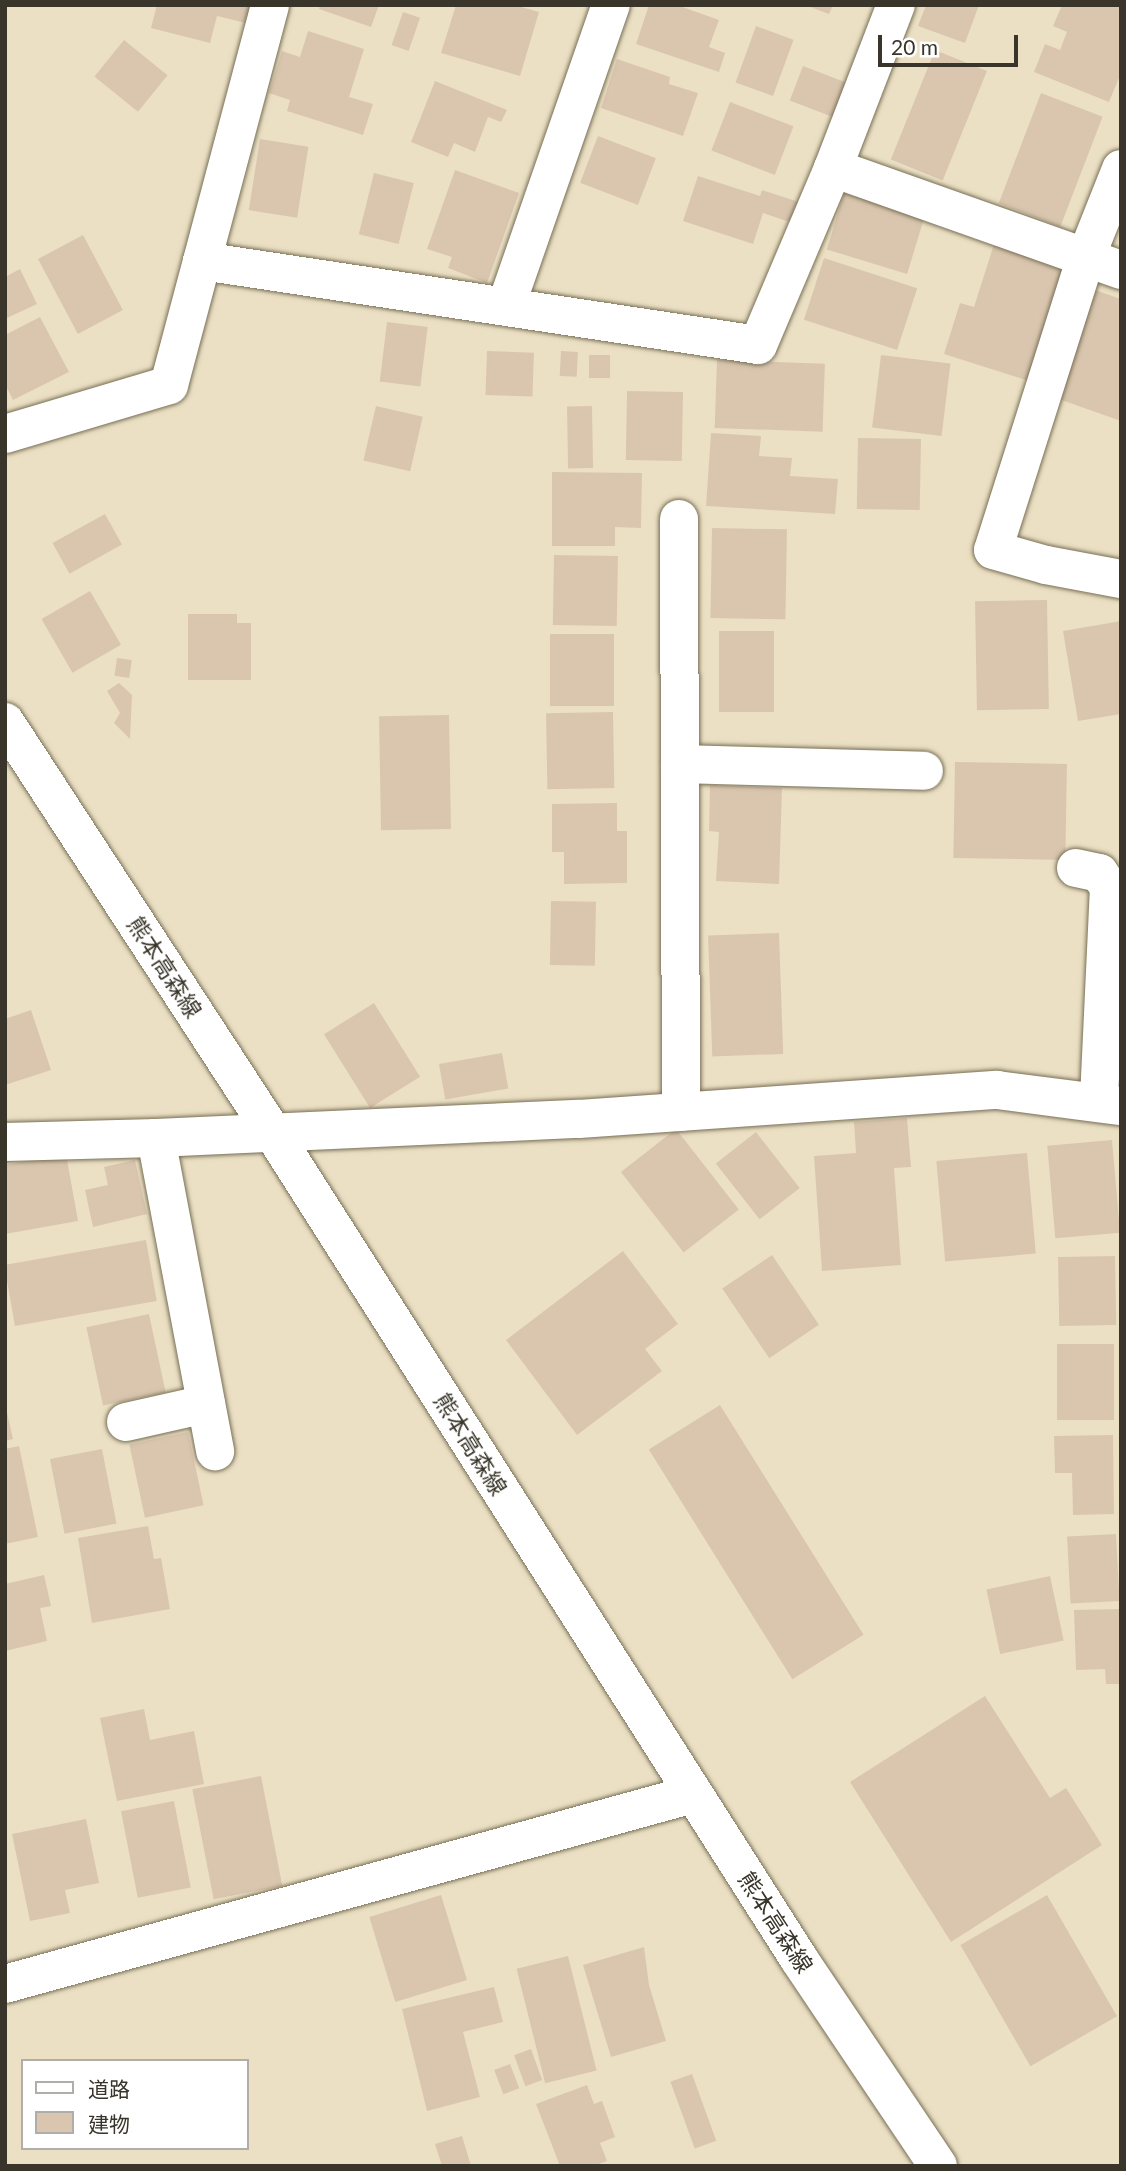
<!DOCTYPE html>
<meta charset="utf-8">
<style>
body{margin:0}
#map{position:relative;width:1126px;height:2171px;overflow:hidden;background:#ebe0c4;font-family:Lato,"Noto Sans JP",sans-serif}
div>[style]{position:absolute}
.building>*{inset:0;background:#dac6af;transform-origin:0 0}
.roads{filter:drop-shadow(0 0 2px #786f56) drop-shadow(0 0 2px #786f56)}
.minor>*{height:38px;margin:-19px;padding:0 19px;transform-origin:19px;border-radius:19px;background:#fff}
.primary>*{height:38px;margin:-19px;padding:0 19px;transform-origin:19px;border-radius:19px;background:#fff}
span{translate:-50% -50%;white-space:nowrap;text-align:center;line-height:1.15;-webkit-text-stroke:5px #fff;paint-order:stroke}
.street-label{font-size:23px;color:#39352a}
.frame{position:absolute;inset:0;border:7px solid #39352a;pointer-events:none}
.legend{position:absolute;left:21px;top:2059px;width:228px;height:91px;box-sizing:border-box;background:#fff;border:2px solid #b0aeaa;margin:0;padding:9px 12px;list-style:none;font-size:21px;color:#39352a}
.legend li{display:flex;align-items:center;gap:14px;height:35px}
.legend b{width:35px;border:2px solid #b0aeaa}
.scale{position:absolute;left:878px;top:35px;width:140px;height:32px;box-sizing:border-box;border:4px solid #39352a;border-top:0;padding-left:9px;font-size:21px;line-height:24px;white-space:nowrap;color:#39352a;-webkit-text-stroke:5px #fff;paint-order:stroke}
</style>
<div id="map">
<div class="building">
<i style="clip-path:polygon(157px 5px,255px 5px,250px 24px,217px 16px,210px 43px,151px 28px)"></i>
<i style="clip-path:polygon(320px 5px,379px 5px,371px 27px,319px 9px)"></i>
<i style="clip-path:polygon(456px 5px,514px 5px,539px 12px,520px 76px,441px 53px)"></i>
<i style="clip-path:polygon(649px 5px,677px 5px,719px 20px,709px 47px,725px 53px,719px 72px,636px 44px)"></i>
<i style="clip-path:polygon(805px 5px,833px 5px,829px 14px)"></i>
<i style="clip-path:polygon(926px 5px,979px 5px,965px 43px,918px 26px)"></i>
<i style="clip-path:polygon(1062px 5px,1121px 5px,1121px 73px,1109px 102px,1034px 72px,1045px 44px,1060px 50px,1067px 32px,1053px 26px)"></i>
<i style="left:403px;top:12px;width:18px;height:35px;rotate:19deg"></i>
<i style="left:756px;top:26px;width:40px;height:60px;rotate:20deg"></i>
<i style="clip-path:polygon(308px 31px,364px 49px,349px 97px,373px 104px,363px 135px,287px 111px,290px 100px,269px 93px,282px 51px,300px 57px)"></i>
<i style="left:124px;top:40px;width:56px;height:47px;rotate:39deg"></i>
<i style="left:935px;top:50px;width:56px;height:118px;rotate:22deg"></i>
<i style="clip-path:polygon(617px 59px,670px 77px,669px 84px,698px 93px,683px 136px,601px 108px)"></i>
<i style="left:803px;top:66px;width:51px;height:37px;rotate:21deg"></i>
<i style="clip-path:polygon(435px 81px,507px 110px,501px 122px,488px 117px,475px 152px,454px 143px,448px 157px,411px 142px)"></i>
<i style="left:1041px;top:93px;width:66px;height:118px;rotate:21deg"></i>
<i style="left:730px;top:102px;width:68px;height:52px;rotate:21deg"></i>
<i style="left:598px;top:136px;width:62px;height:50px;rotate:21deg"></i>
<i style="left:260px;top:139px;width:49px;height:72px;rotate:9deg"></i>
<i style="clip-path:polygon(455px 170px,519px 193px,487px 283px,448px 268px,452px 257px,427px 249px)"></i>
<i style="left:374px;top:173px;width:41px;height:63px;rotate:14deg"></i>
<i style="clip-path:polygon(698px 176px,760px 196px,762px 190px,805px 204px,798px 225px,763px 213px,753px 244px,683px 221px)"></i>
<i style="left:844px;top:193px;width:84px;height:59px;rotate:17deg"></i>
<i style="left:83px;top:235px;width:85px;height:51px;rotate:62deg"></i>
<i style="clip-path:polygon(994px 244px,1065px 266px,1029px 381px,944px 354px,960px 303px,974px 307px)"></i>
<i style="left:824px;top:258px;width:98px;height:65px;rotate:18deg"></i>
<i style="clip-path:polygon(20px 269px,37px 304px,7px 318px,5px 277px)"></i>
<i style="clip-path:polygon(1092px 289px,1121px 299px,1121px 421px,1053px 397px)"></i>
<i style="clip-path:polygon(40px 317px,69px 372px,13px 400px,5px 384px,5px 335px)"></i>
<i style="left:387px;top:322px;width:41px;height:60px;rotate:7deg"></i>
<i style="left:487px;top:351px;width:47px;height:44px;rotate:2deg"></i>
<i style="left:561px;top:351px;width:17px;height:25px;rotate:3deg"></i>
<i style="left:610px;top:355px;width:23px;height:21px;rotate:90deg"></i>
<i style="left:881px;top:355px;width:70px;height:73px;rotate:7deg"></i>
<i style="left:717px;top:360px;width:108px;height:68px;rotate:2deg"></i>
<i style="left:627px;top:391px;width:56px;height:69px;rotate:1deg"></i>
<i style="left:376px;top:406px;width:48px;height:56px;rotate:13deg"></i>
<i style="left:592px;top:406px;width:62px;height:25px;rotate:89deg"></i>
<i style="clip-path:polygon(711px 433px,761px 436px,759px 456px,792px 458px,790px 476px,838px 479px,835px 514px,706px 506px)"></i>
<i style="left:858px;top:438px;width:63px;height:71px;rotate:1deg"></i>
<i style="clip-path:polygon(552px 472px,642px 473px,641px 528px,615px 527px,615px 546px,552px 546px)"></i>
<i style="left:105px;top:514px;width:35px;height:60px;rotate:61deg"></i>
<i style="left:712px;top:528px;width:75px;height:90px;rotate:1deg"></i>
<i style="left:554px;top:555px;width:64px;height:70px;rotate:1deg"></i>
<i style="left:90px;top:591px;width:62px;height:56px;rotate:60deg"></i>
<i style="left:1047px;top:600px;width:109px;height:72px;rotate:89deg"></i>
<i style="clip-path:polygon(188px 614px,237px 614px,237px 623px,251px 623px,251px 680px,188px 680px)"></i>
<i style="clip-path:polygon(1121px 621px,1121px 714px,1078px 721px,1063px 631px)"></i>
<i style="left:719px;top:631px;width:55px;height:81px"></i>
<i style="left:614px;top:634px;width:72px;height:64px;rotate:90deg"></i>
<i style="left:117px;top:658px;width:15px;height:18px;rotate:8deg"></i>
<i style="clip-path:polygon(119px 683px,132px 695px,130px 739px,114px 723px,120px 713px,107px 691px)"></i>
<i style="left:613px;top:712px;width:76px;height:67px;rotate:89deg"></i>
<i style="left:449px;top:715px;width:114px;height:70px;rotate:89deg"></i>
<i style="left:955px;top:762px;width:112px;height:96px;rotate:1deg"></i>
<i style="clip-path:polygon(710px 785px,782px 788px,779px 884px,716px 881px,719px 832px,709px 831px)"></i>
<i style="clip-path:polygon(617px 803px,617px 831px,627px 831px,627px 883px,564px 884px,564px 852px,552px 852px,552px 804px)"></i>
<i style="left:551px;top:901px;width:45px;height:64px;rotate:1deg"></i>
<i style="left:779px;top:933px;width:121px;height:71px;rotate:88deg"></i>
<i style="left:374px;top:1003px;width:87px;height:59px;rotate:58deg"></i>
<i style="clip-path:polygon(31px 1010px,51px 1070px,5px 1085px,5px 1019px)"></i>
<i style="left:502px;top:1053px;width:36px;height:64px;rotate:80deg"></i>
<i style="clip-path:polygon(907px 1118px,911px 1167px,894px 1168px,901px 1265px,822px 1271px,814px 1156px,856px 1153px,854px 1122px)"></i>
<i style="left:676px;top:1129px;width:102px;height:70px;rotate:52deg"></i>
<i style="left:756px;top:1132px;width:71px;height:51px;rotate:52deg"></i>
<i style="left:1112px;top:1140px;width:93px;height:65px;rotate:85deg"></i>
<i style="left:1027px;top:1153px;width:101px;height:91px;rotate:85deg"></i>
<i style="clip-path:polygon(66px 1154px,78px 1221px,5px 1234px,5px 1165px)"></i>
<i style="clip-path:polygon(135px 1160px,147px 1214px,93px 1227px,85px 1190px,108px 1185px,104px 1167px)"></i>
<i style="left:146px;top:1240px;width:62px;height:144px;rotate:80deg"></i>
<i style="clip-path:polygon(623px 1251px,678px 1324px,645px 1349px,662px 1371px,577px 1435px,506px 1340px)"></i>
<i style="left:772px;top:1255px;width:84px;height:60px;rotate:56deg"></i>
<i style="left:1115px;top:1256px;width:69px;height:57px;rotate:89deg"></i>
<i style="left:149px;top:1314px;width:80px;height:64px;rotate:78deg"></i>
<i style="left:1057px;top:1344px;width:57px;height:76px"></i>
<i style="left:720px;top:1405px;width:271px;height:84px;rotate:58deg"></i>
<i style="clip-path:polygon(6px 1408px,13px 1439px,5px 1441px,5px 1409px)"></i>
<i style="left:188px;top:1432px;width:75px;height:60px;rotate:78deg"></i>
<i style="clip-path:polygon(1113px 1435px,1114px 1514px,1073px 1515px,1072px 1473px,1055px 1473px,1054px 1436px)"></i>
<i style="clip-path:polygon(19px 1446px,38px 1537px,5px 1544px,5px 1449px)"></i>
<i style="left:102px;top:1449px;width:76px;height:53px;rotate:79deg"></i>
<i style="clip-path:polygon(148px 1526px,154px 1559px,161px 1558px,170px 1609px,92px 1623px,78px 1538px)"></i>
<i style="left:1116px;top:1534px;width:67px;height:49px;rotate:87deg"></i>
<i style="clip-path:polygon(44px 1575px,51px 1606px,40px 1608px,47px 1641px,5px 1651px,5px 1584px)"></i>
<i style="left:1050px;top:1576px;width:66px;height:65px;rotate:78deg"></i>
<i style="clip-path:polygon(1121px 1609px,1121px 1684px,1106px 1684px,1105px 1669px,1076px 1670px,1074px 1610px)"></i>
<i style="clip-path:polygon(985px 1696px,1050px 1798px,1066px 1788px,1102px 1845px,951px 1942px,850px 1782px)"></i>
<i style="clip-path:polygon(144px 1709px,150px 1740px,194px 1731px,204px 1784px,117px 1801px,100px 1718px)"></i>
<i style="left:261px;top:1776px;width:112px;height:70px;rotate:79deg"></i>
<i style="left:174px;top:1801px;width:88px;height:54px;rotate:79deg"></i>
<i style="clip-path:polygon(86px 1819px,99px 1883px,65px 1890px,70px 1913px,30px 1921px,12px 1834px)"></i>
<i style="left:441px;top:1895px;width:89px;height:75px;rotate:73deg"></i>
<i style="left:1047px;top:1895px;width:140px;height:100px;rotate:60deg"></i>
<i style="clip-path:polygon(644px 1947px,649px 1985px,666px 2041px,611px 2057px,583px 1965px)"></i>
<i style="left:568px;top:1956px;width:118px;height:53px;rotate:76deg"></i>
<i style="clip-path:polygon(494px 1987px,503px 2022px,463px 2032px,480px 2097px,427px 2111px,402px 2009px)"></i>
<i style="left:531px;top:2049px;width:33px;height:18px;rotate:70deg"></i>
<i style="left:510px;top:2064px;width:26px;height:17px;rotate:69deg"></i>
<i style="left:692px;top:2074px;width:71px;height:23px;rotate:70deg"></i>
<i style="clip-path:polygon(587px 2085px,594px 2104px,602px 2101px,615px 2137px,600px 2143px,607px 2161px,593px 2166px,560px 2166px,536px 2104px)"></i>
<i style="clip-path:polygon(462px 2136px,471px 2166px,442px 2166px,435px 2144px)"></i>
</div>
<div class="roads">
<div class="minor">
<i style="left:833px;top:168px;width:306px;rotate:19.5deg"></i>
<i style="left:1121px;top:169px;width:95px;rotate:111.7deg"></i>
<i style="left:1086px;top:257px;width:307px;rotate:107.6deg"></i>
<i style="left:993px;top:550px;width:55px;rotate:15.8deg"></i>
<i style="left:1046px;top:565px;width:76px;rotate:10.6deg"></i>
<i style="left:202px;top:261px;width:562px;rotate:8.59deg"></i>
<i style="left:758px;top:345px;width:192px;rotate:-67deg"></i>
<i style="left:833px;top:168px;width:175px;rotate:-68.9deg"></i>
<i style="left:506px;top:306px;width:319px;rotate:-70.8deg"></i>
<i style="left:5px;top:434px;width:171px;rotate:-16.6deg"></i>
<i style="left:169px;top:385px;width:393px;rotate:-75.1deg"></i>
<i style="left:679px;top:519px;width:593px;rotate:89.81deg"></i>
<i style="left:680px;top:764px;width:244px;rotate:1.6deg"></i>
<i style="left:1076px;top:868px;width:24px;rotate:12deg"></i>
<i style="left:1099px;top:873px;width:17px;rotate:54deg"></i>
<i style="left:1109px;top:887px;width:215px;rotate:92.7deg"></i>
<i style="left:156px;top:1138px;width:319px;rotate:79.3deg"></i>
<i style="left:5px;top:1142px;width:151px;rotate:-1.5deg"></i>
<i style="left:156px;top:1138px;width:423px;rotate:-2.6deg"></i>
<i style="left:579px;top:1119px;width:419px;rotate:-4deg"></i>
<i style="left:997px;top:1090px;width:125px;rotate:7.4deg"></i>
<i style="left:126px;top:1422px;width:82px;rotate:-12.7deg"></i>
<i style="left:5px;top:1984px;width:714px;rotate:-15.44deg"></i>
</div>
<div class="primary">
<i style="left:5px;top:722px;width:491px;rotate:56.9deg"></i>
<i style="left:273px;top:1133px;width:979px;rotate:57.51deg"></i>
<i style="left:799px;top:1959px;width:249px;rotate:56.1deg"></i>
</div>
</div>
<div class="street-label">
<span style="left:165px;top:967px;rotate:57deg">熊本高森線</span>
<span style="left:471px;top:1444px;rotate:58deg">熊本高森線</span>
<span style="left:776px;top:1922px;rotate:57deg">熊本高森線</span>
</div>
<div class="frame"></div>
<ul class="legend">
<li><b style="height:9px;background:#fff"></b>道路</li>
<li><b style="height:19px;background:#dac6af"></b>建物</li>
</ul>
<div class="scale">20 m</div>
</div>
